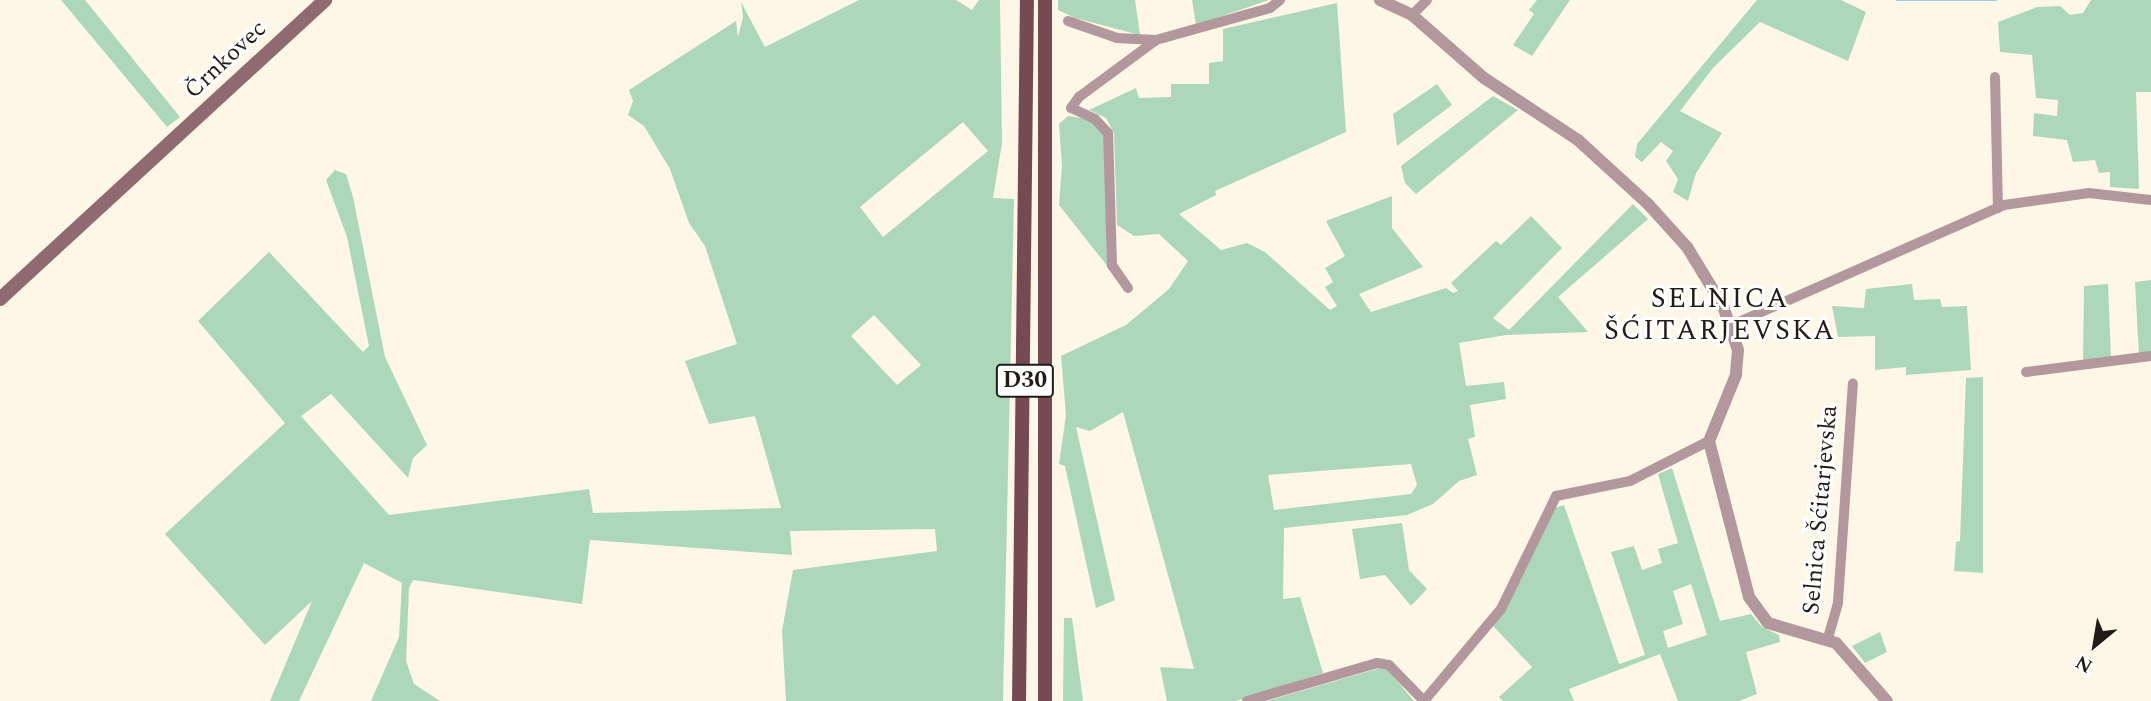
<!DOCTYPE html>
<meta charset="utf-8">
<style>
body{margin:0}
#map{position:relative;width:2151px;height:701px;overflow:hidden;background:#fef6e6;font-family:Spectral,serif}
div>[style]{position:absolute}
.green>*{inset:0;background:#add7ba}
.stream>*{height:2.5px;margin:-1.25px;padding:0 1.25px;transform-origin:1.25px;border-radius:1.25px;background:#95cdea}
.minor>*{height:10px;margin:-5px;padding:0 5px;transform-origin:5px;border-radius:5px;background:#b2989c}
.tertiary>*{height:12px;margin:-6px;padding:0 6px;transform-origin:6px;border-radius:6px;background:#b2989c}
.secondary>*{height:14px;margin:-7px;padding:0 7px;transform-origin:7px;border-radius:7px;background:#8f6a71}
.primary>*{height:14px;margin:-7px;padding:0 7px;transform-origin:7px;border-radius:7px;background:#754a53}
span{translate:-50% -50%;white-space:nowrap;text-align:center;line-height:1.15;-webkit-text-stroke:6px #fff;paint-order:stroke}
.shield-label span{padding:2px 5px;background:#fff;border:2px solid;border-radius:5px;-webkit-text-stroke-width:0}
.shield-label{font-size:23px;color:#211d16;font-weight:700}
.street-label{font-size:24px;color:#211d16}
.quarter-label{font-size:28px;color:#211d16;letter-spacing:2px}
.north{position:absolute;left:2060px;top:610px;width:70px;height:70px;-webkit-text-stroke:5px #fff;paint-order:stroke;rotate:210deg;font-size:19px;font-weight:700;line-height:28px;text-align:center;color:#211d16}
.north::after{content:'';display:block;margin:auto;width:24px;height:32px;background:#211d16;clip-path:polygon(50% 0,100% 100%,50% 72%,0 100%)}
</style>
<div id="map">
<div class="green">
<i style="clip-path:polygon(61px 0,85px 0,180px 117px,167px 127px)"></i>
<i style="clip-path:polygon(evenodd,859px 0,956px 0,972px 10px,979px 0,1000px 0,1002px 143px,993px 198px,1014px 199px,1003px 701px,786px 701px,782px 631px,793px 570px,937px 551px,935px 529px,790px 531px,792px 555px,590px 540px,582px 604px,413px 580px,409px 588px,406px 661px,414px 684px,440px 701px,371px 701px,399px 637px,402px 583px,364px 563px,299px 701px,270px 701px,312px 601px,265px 645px,165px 534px,285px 423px,198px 321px,269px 252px,363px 352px,369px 346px,347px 237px,326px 180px,335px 170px,346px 174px,353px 197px,385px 357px,427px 445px,413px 458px,408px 478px,331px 394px,301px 416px,389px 515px,589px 489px,593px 513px,781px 508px,755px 416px,709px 424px,685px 361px,737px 344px,705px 246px,689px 223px,670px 169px,644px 126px,628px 115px,633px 101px,629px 90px,736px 21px,738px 37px,743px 17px,741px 2px,765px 47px,859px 0,963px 122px,988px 151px,883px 237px,860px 207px,963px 122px,859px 0,874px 315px,921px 365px,897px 385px,851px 336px,874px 315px)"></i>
<i style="clip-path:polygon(1058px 0,1135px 0,1140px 35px,1075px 18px,1058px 10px)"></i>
<i style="clip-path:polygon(1192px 0,1269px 0,1196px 25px)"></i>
<i style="clip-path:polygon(1537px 0,1570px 0,1532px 56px,1513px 45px,1534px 14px,1529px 10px)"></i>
<i style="clip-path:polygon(1757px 0,1841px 0,1866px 12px,1848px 61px,1760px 22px,1713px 68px,1680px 111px,1722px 133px,1696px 173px,1688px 201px,1673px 192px,1678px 179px,1666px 161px,1673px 151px,1661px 142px,1642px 162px,1635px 157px,1637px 144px)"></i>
<i style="clip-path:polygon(2091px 0,2151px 0,2151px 92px,2136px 92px,2139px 189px,2110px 187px,2110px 172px,2099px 173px,2095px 160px,2073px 162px,2067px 140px,2033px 136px,2034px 113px,2057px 116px,2058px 100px,2036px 98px,2032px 55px,2000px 52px,1998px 22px,2037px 7px,2060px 6px,2070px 15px,2083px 13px)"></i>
<i style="clip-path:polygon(evenodd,1337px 3px,1346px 132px,1215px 191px,1216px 195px,1179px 214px,1221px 250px,1247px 243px,1265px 252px,1330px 310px,1337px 306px,1325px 287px,1333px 282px,1325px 268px,1345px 256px,1326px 221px,1392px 196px,1392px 228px,1423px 267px,1359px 294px,1371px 312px,1446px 288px,1453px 293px,1458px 291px,1451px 283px,1496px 241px,1501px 245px,1531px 216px,1562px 248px,1493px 318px,1509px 330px,1633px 204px,1648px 219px,1558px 297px,1588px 332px,1506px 335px,1459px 343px,1466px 386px,1504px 382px,1506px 399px,1470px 405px,1475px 437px,1468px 439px,1477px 475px,1459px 481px,1433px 504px,1407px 515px,1284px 528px,1283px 599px,1300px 597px,1323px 673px,1236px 701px,1167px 701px,1160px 667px,1194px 669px,1123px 412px,1090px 431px,1076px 427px,1115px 600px,1096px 608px,1065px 466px,1059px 464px,1066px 415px,1061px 356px,1126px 325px,1169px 289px,1188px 261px,1159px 234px,1134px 236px,1117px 225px,1114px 133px,1106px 118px,1089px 110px,1136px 88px,1139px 98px,1171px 97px,1171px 84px,1209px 84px,1209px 63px,1223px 61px,1223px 29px,1337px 3px,1411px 464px,1417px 485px,1411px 494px,1274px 510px,1268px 475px,1411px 464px)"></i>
<i style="clip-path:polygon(1437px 84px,1452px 105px,1397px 146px,1393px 114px)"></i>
<i style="clip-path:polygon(1493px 96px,1518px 110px,1416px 194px,1405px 183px,1401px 166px)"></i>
<i style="clip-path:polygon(1068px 116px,1087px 119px,1104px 132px,1108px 267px,1059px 205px,1062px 166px,1059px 124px)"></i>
<i style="clip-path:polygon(2151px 280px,2151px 352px,2139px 355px,2135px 282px)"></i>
<i style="clip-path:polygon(1912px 284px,1914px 300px,1940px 299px,1942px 307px,1967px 306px,1971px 370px,1906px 375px,1906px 367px,1875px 370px,1875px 336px,1838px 337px,1832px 306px,1864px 308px,1866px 289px)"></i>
<i style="clip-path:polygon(2108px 284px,2111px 360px,2083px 363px,2084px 286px)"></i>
<i style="clip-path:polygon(1983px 377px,1983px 573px,1954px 571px,1956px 542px,1960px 541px,1966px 378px)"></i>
<i style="clip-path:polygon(evenodd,1672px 468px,1720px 621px,1751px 614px,1762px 627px,1779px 635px,1780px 642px,1746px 652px,1757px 694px,1739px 701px,1678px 701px,1660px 654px,1569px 689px,1574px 701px,1503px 701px,1499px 697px,1532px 667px,1493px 626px,1551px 509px,1564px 505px,1619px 664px,1645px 655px,1611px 552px,1634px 546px,1642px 570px,1662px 563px,1658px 549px,1678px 543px,1658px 474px,1672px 468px,1691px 584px,1707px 635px,1668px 648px,1663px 631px,1683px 624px,1673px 591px,1691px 584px)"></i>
<i style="clip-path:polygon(1402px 523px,1409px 570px,1427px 589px,1411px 606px,1385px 575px,1360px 579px,1352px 529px)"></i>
<i style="clip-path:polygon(1064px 618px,1072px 618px,1083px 701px,1063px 701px)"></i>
<i style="clip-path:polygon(1880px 632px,1887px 652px,1865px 663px,1852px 646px)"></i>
<i style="clip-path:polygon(1380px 668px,1388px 670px,1414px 701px,1267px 701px)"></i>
</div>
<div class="stream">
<i style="left:1897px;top:0;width:99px"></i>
</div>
<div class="minor">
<i style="left:1412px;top:15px;width:21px;rotate:-45deg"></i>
<i style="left:1068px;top:21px;width:52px;rotate:19.1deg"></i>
<i style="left:1117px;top:38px;width:39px;rotate:3deg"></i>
<i style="left:1156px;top:40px;width:118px;rotate:-15.7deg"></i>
<i style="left:1270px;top:8px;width:13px;rotate:-39deg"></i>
<i style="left:1995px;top:77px;width:131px;rotate:88.7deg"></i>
<i style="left:1128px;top:288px;width:28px;rotate:-125deg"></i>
<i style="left:1112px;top:265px;width:132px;rotate:-91.7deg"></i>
<i style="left:1108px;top:133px;width:19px;rotate:-133deg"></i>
<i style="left:1095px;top:119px;width:26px;rotate:-155deg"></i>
<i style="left:1071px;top:108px;width:14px;rotate:-54deg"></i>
<i style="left:1079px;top:97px;width:96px;rotate:-36.5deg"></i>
<i style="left:1732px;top:325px;width:297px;rotate:-23.8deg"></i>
<i style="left:2004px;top:205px;width:86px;rotate:-8deg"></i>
<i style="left:2089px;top:193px;width:62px;rotate:6.4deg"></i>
<i style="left:2026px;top:372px;width:126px;rotate:-7.3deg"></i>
<i style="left:1828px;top:638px;width:37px;rotate:-74deg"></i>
<i style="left:1838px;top:602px;width:219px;rotate:-86.1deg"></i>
<i style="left:1247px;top:701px;width:135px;rotate:-16.3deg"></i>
<i style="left:1377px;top:663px;width:12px;rotate:9deg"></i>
<i style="left:1389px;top:665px;width:50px;rotate:45.8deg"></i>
<i style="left:1424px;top:701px;width:120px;rotate:-50.1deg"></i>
<i style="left:1501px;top:609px;width:126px;rotate:-64deg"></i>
<i style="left:1556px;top:496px;width:76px;rotate:-11.5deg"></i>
<i style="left:1630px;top:481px;width:89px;rotate:-26.9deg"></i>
</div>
<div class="tertiary">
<i style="left:1380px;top:0;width:35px;rotate:25deg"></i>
<i style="left:1412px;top:15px;width:96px;rotate:41.2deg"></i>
<i style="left:1484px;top:78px;width:113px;rotate:33.4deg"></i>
<i style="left:1578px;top:140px;width:95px;rotate:42.4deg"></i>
<i style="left:1648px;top:204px;width:58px;rotate:47.8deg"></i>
<i style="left:1687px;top:247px;width:69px;rotate:58.6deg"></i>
<i style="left:1723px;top:306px;width:46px;rotate:71.2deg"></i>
<i style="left:1738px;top:350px;width:25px;rotate:95deg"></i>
<i style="left:1736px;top:375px;width:71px;rotate:112.2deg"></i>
<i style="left:1709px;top:441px;width:161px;rotate:75.6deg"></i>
<i style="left:1749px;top:597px;width:32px;rotate:54deg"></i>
<i style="left:1768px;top:623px;width:71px;rotate:16.4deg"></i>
<i style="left:1836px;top:643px;width:77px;rotate:48.7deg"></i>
</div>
<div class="secondary">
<i style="left:0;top:299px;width:442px;rotate:-42.6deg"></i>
</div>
<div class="primary">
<i style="left:1045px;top:0;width:701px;rotate:90deg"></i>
<i style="left:1019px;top:701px;width:701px;rotate:-89.35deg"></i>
</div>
<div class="shield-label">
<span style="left:1025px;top:381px">D30</span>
</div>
<div class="street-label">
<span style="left:226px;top:60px;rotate:-43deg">Črnkovec</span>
<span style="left:1821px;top:510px;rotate:-85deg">Selnica Šćitarjevska</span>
</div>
<div class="quarter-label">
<span style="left:1720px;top:315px">SELNICA<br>ŠĆITARJEVSKA</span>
</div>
<div class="north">N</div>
</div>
